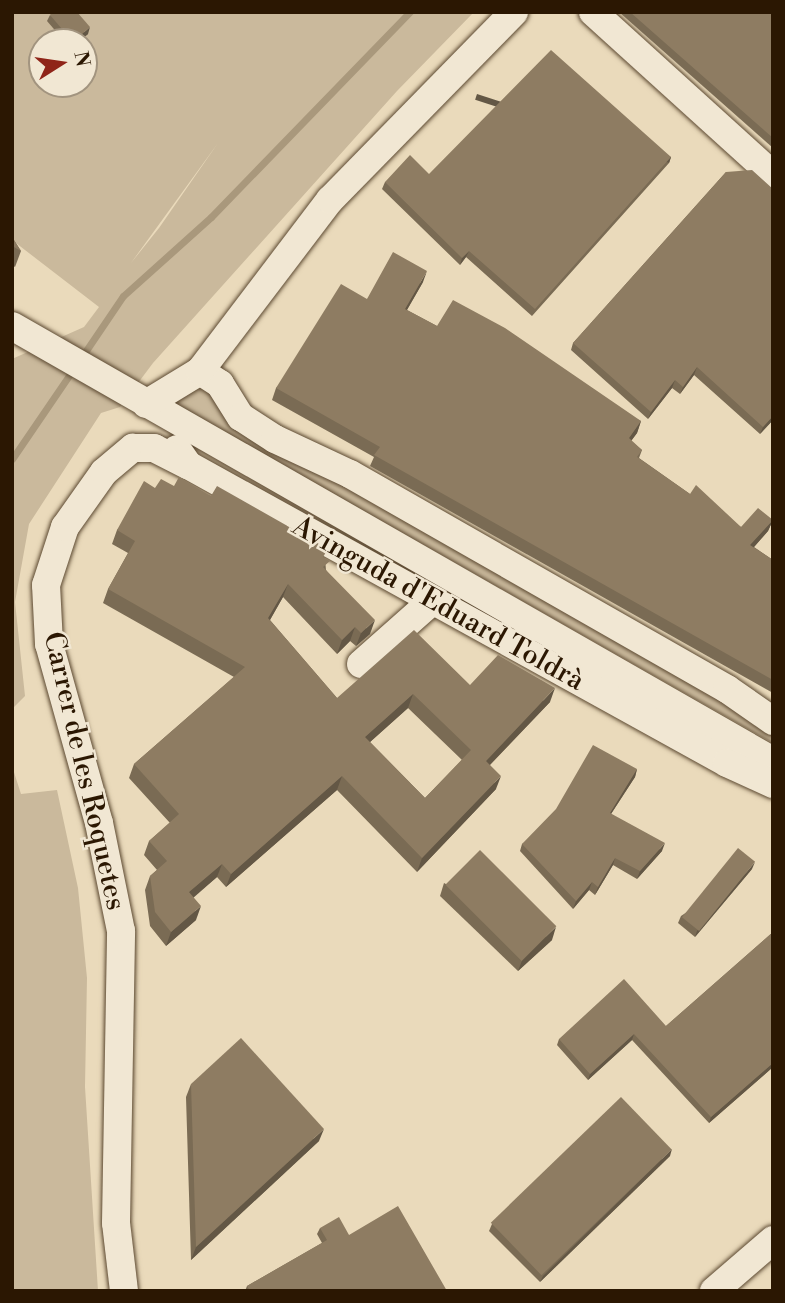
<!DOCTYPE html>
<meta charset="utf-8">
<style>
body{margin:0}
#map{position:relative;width:785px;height:1303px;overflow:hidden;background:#eadabb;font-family:"Libre Bodoni",serif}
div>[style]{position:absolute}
.green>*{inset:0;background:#cab99c}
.stream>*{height:7px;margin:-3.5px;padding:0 3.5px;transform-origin:3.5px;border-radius:3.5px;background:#a9987c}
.roads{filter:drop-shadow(0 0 2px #5b4830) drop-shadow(0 0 2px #5b4830)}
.minor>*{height:28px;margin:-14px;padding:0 14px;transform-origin:14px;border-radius:14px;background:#f1e7d3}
.wall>*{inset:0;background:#7a6b54}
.shaded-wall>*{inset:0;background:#635745;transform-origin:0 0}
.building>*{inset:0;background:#8e7c62;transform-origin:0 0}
span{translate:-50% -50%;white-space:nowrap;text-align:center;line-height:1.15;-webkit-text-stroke:5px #f1e7d3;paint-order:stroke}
.street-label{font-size:28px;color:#2b1702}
.frame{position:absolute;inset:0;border:14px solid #2b1702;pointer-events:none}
.north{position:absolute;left:28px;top:28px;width:70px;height:70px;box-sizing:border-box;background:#f1e7d3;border:2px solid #a2947f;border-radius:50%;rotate:78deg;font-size:19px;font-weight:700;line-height:28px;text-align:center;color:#2b1702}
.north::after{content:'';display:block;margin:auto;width:24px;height:32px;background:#8f2418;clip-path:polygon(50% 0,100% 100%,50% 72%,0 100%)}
</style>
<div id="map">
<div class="green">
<i style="clip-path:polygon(evenodd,12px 12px,474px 12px,397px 91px,153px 363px,120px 407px,101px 413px,29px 524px,15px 602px,25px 696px,12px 709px,12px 359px,84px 327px,99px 307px,12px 240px,12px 12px,42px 42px,84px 42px,84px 84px,42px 84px,42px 42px,12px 12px,218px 143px,159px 228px,131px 263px,218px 143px)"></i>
<i style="clip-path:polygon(189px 388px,203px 389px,596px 623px,773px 734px,773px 743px,179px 406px,177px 401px)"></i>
<i style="clip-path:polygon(12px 766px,21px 794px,57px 790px,78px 888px,87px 978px,85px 1087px,98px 1291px,12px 1291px)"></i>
</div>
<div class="stream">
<i style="left:81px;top:358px;width:75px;rotate:-55.9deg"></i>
<i style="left:123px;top:296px;width:118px;rotate:-41.9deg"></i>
<i style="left:211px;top:217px;width:286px;rotate:-45.9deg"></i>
<i style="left:12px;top:459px;width:110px;rotate:-55.7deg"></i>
</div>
<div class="roads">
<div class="minor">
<i style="left:593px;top:12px;width:243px;rotate:42.2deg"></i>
<i style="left:12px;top:326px;width:877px;rotate:29.75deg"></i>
<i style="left:200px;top:371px;width:24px;rotate:33deg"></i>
<i style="left:220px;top:384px;width:39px;rotate:58deg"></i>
<i style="left:241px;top:417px;width:40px;rotate:32.9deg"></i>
<i style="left:275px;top:439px;width:83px;rotate:25deg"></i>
<i style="left:350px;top:474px;width:434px;rotate:29.7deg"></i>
<i style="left:727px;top:689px;width:56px;rotate:34.8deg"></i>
<i style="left:146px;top:404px;width:63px;rotate:-31.4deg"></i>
<i style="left:200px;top:371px;width:215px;rotate:-52.8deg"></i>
<i style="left:330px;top:200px;width:263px;rotate:-45.6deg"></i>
<i style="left:177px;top:449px;width:19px;rotate:55deg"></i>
<i style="left:188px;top:465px;width:616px;rotate:28.94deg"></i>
<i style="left:727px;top:763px;width:51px;rotate:24.5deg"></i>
<i style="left:361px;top:664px;width:95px;rotate:-41.6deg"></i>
<i style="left:124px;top:1291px;width:68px;rotate:-96.7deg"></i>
<i style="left:116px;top:1223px;width:292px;rotate:-89deg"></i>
<i style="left:121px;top:931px;width:110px;rotate:-101.5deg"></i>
<i style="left:99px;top:823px;width:186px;rotate:-105.6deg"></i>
<i style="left:49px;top:644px;width:59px;rotate:-92.9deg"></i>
<i style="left:46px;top:585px;width:61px;rotate:-71.9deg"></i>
<i style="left:65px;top:527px;width:67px;rotate:-54.7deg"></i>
<i style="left:104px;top:472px;width:38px;rotate:-40deg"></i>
<i style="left:133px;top:448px;width:21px"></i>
<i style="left:154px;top:448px;width:38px;rotate:27deg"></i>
<i style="left:714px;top:1291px;width:78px;rotate:-40.8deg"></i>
</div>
</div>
<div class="wall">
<i style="clip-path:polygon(619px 12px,773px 12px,773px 148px)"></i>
<i style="clip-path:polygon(50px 15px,88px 34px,78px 42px,65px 42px,47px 21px)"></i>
<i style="clip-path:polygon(671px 157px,669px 163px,532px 316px,466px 257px,460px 265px,382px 189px,385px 182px,429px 174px)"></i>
<i style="clip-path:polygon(726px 172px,773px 420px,760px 434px,694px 375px,680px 394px,672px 388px,648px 419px,571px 350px,573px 343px)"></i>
<i style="clip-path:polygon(12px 237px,21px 251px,15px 267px,12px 265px)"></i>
<i style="clip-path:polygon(423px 282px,407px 310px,437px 326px,641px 421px,637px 433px,631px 441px,642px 450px,639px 458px,690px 494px,741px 527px,773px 520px,768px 531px,754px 547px,773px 560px,773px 693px,370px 466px,374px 457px,272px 400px,276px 388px,367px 299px)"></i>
<i style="clip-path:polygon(evenodd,174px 486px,211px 496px,325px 558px,326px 570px,370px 634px,356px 646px,350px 641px,337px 654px,283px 597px,270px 620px,337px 698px,470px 685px,550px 702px,490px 765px,496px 789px,417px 872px,337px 790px,226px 887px,217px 877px,193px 897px,196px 920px,166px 946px,150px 926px,145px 890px,150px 876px,157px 870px,144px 855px,149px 841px,170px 823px,129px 778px,134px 764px,234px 677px,103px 603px,108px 589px,128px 553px,112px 544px,117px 530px,155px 488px,174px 486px,408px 708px,462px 760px,425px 798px,370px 742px,408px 708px)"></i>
<i style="clip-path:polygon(637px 769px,635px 777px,611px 814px,662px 851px,637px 879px,613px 865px,595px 895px,589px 890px,573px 909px,520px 851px,522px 844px)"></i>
<i style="clip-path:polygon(752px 869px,695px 937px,678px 923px,681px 916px)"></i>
<i style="clip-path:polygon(444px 883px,552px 940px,518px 971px,440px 896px)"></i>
<i style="clip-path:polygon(773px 932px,773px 1067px,709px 1123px,632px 1040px,588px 1080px,557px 1045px,559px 1039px,666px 1026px)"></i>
<i style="clip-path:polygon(191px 1084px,319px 1141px,191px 1260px,186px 1097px)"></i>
<i style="clip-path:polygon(670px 1156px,540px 1282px,489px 1231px,492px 1224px)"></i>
<i style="clip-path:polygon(320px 1228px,349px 1235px,447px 1291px,245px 1291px,247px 1286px,322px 1243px,317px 1234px)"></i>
</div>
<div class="shaded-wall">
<i style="clip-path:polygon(90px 27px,88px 34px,78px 42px,73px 42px)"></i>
<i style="left:671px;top:157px;width:6px;height:204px;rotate:108deg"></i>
<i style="clip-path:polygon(469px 251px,466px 257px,460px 265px,462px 258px)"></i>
<i style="clip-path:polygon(427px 271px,423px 282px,401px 320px,405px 309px)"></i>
<i style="clip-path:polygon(697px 367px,694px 375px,680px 394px,683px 387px)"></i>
<i style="clip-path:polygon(675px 380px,672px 388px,648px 419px,651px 412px)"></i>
<i style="clip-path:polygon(773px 416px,773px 420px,760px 434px,763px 427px)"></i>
<i style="clip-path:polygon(641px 421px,637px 433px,625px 449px,629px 438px)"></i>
<i style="clip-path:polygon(773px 520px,768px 531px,746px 556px,750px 545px)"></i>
<i style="clip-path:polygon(288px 584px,283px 597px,263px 632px,268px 618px)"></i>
<i style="clip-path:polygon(375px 620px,370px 634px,356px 646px,361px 633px)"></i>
<i style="clip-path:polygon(355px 627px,350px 641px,337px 654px,342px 640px)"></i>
<i style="clip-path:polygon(555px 688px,550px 702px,481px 774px,486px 761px)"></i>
<i style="clip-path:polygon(413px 694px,408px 708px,360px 751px,365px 737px)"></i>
<i style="clip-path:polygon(637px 769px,635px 777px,607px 820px,610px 813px)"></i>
<i style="clip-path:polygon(342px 776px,337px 790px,226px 887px,231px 874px)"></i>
<i style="clip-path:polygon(501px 776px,496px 789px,417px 872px,422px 858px)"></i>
<i style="clip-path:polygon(665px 843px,662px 851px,637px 879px,640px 871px)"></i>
<i style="clip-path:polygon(615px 858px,613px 865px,595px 895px,598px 887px)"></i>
<i style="clip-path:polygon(755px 862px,752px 869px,695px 937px,697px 931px)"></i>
<i style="clip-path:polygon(222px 864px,217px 877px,184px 906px,189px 892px)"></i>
<i style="clip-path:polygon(592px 882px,589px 890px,573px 909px,576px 901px)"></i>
<i style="clip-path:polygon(201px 906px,196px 920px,166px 946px,171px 932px)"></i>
<i style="clip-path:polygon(556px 927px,552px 940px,518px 971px,523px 958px)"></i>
<i style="clip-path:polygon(634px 1034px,632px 1040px,588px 1080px,590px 1074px)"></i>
<i style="clip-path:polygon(773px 1063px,773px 1067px,709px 1123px,711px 1117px)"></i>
<i style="clip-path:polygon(324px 1129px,319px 1141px,191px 1260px,196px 1247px)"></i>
<i style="clip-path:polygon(672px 1149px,670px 1156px,540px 1282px,543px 1276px)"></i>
</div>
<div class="building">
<i style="clip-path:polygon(52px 12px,77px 12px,90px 27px,73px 42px,50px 15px)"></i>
<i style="clip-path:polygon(630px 12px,773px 12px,773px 138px)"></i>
<i style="clip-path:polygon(551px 50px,671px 157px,535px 309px,469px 251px,462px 258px,385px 182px,410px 155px,429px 174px)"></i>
<i style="clip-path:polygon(752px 170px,773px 189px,773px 416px,763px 427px,697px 367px,683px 387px,675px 380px,651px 412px,573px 343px,726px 172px)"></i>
<i style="clip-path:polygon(12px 237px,21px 251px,12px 246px)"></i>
<i style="clip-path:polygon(393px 252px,427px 271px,405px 309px,437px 326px,453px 300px,505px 328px,641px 421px,629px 438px,642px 450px,637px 457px,690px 494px,696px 485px,741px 527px,758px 508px,773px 520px,750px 545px,773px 560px,773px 680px,374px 455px,380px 447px,276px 388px,341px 284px,367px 299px)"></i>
<i style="clip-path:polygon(evenodd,179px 477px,211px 496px,217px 486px,328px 549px,323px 557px,330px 561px,323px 567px,375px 620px,361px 633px,355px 627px,342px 640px,288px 584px,268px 618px,337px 698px,414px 630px,470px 685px,498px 655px,555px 688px,486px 761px,501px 776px,422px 858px,342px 776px,231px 874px,222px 864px,189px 892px,201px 906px,171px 932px,155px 912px,150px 876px,167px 861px,149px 841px,179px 814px,134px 764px,245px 667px,108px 589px,135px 541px,117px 530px,144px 481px,155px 488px,161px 479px,174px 486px,179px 477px,413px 694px,471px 750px,425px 798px,365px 737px,413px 694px)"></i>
<i style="clip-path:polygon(593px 745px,637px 769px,610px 813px,665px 843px,640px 871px,615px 858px,598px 887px,592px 882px,576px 901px,522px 844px,556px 809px)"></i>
<i style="left:738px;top:848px;width:22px;height:89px;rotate:39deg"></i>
<i style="left:480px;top:850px;width:108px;height:49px;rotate:45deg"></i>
<i style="clip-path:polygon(773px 932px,773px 1063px,711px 1117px,634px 1034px,590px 1074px,559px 1039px,624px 979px,666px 1026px)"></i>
<i style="clip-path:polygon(241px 1038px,324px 1129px,196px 1247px,191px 1084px)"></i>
<i style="left:621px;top:1097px;width:73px;height:181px;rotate:46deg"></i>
<i style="clip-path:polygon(398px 1206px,447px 1291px,250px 1291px,247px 1286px,327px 1240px,320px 1228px,339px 1217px,349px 1235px)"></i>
</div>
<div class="street-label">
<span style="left:438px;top:604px;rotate:29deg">Avinguda d'Eduard Toldrà</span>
<span style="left:84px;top:771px;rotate:77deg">Carrer de les Roquetes</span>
</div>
<div class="frame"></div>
<div class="north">N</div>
</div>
